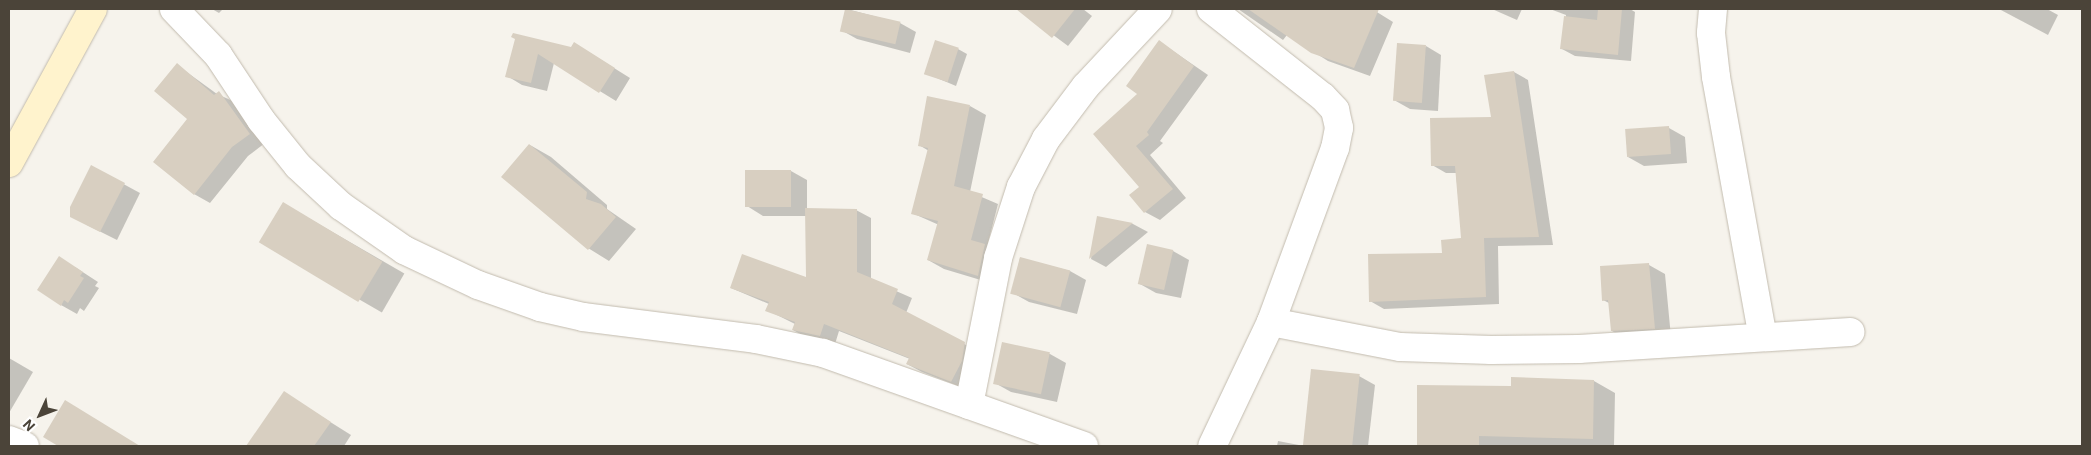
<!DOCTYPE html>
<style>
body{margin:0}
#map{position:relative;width:2091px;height:455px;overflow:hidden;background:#f6f3ec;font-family:Roboto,sans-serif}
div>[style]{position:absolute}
.shadow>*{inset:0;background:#0003;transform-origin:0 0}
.building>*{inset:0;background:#d8cfc1;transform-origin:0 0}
.roads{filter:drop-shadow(0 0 1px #c2bbae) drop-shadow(0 0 1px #c2bbae)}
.street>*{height:28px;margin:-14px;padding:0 14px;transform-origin:14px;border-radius:14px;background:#fff}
.secondary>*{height:28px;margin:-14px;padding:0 14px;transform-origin:14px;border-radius:14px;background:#fff3cd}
span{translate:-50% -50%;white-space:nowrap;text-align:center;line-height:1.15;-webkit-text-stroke:4.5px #fff;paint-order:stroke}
.frame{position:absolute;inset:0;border:10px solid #4b4439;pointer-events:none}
.north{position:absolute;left:15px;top:390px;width:50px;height:50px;-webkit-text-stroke:4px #fff;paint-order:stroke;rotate:227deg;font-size:14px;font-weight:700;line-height:20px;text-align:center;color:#4b4439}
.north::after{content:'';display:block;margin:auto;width:18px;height:22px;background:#4b4439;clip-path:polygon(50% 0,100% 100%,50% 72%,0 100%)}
</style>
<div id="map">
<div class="shadow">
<i style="clip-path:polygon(212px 9px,223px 9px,219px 13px)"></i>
<i style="clip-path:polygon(847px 9px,900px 23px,916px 32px,910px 53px,857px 39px,841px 30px)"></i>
<i style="clip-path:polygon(1023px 9px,1083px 9px,1092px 16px,1068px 46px,1021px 11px)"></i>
<i style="clip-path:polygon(1238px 9px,1372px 9px,1393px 22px,1370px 76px,1328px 61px,1287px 35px,1283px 40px)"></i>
<i style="clip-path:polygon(1492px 9px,1522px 9px,1517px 20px)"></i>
<i style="clip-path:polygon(1550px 9px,1630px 9px,1635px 12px,1631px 61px,1575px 56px,1562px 49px,1566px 15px)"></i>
<i style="clip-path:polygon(1999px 9px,2047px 9px,2058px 15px,2048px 35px)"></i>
<i style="clip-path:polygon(516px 38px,590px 53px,630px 78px,616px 101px,554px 63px,547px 91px,522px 85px,507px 76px)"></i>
<i style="clip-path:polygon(1160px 42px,1208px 75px,1160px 141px,1163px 143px,1150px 155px,1186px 198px,1160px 220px,1145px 212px,1131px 195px,1141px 187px,1095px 134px,1139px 94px)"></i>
<i style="clip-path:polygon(1426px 46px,1441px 55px,1438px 111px,1410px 109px,1394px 100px)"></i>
<i style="clip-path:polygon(958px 49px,967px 54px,956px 86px,925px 73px)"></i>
<i style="clip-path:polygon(177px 65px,217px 94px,235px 102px,265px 143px,248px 156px,210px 203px,194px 194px,189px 118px)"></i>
<i style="clip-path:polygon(1514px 72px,1528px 80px,1553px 245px,1498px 246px,1499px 304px,1384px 309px,1370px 301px,1444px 255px,1462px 239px,1456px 173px,1446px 173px,1432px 165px,1492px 119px)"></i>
<i style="clip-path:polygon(970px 106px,986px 115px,970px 192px,998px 204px,987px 247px,1000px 255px,994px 284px,944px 269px,928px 260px,939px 225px,912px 213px,929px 151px,919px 145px)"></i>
<i style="clip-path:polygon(1669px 128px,1685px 137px,1687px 163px,1644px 166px,1628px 157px)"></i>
<i style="clip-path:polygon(530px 145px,551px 157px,607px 205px,607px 209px,636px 229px,609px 261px,588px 248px)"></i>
<i style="clip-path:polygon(92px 167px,140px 193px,117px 240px,87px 225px)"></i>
<i style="clip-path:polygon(791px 171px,807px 180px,807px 210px,856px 210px,871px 218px,871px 280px,912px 298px,906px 313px,979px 352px,966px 389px,922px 372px,907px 364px,910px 359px,839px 331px,835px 344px,807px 338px,793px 330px,795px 324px,767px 310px,769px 304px,731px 288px,807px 279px,807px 216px,763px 216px,747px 206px)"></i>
<i style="left:284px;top:204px;width:139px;height:45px;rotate:30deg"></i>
<i style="clip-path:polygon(1098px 218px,1133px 224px,1148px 232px,1106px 267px,1091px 259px)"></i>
<i style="clip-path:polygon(1148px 246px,1173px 251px,1189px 260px,1181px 298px,1156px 293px,1140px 284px)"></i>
<i style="clip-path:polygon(1020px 258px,1070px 271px,1086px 280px,1077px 314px,1029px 302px,1013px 293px)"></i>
<i style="clip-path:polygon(1649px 265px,1665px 274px,1671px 337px,1628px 340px,1612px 331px,1609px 303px,1603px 300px)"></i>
<i style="clip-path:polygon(75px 267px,98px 282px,95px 286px,99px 288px,84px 311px,80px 308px,77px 314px,61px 305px)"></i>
<i style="clip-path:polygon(1003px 344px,1050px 354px,1066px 363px,1057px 402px,1011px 392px,995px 383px)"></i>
<i style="clip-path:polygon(9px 358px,33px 372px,9px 413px)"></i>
<i style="clip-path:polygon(1359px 376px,1375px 385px,1368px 446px,1321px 443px)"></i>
<i style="clip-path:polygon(1594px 381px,1615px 393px,1614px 446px,1418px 446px,1418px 387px,1512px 387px)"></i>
<i style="clip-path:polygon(284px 393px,351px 435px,344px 446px,248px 446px)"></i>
<i style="clip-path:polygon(81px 411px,138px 446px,61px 446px,45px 436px)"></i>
<i style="clip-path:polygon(1278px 441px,1304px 446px,1277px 446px)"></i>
</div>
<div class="building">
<i style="left:845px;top:9px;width:57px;height:23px;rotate:13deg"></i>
<i style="clip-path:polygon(1016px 9px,1075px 9px,1052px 38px)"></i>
<i style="clip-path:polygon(1248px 9px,1379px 9px,1354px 68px,1311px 53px)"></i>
<i style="clip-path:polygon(1598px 9px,1622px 9px,1618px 55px,1560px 49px,1564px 16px,1597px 20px)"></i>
<i style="clip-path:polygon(513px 33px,571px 47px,574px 42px,615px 68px,599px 93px,538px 54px,531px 83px,505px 77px,515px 39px,511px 37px)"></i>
<i style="left:935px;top:40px;width:25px;height:36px;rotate:18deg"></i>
<i style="clip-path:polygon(1159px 40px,1194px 66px,1147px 132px,1149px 135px,1136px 146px,1173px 189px,1144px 213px,1129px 195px,1139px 187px,1093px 134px,1137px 94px,1126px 86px)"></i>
<i style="left:1397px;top:43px;width:29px;height:58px;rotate:4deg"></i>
<i style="clip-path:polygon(177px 63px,214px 95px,219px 91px,250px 134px,232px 147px,194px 195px,153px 162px,187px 119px,154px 91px)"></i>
<i style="clip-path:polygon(1514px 71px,1539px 237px,1484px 238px,1486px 297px,1369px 302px,1368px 254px,1442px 253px,1441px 240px,1461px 238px,1455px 166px,1431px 166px,1430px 118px,1491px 117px,1484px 75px)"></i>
<i style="clip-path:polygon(927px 96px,970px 105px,954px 186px,983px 194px,971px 240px,985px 244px,978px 276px,927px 260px,938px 221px,911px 214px,928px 148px,918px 146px)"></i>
<i style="left:1669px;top:126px;width:28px;height:44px;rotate:86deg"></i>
<i style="clip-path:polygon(529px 144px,587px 192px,586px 199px,601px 204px,616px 217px,588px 250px,501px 177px)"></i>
<i style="clip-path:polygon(91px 165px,125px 183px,100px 232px,70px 217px,70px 207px)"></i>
<i style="left:745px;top:170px;width:46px;height:37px"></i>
<i style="left:283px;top:202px;width:116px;height:47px;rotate:31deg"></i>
<i style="clip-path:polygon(805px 208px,857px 209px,857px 272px,898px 289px,892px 304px,965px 342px,962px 361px,951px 382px,906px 364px,909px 358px,824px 324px,820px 336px,792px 330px,795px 322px,765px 311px,769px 302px,730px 288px,742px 254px,806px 277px)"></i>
<i style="clip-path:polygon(1097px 216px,1133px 223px,1089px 259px)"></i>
<i style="left:1147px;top:244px;width:27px;height:41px;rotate:13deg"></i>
<i style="clip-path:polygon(59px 256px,83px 272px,80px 276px,84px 278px,68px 303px,64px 300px,61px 306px,37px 290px)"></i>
<i style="left:1020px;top:257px;width:52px;height:38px;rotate:15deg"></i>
<i style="clip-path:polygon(1649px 263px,1655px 329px,1611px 331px,1608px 300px,1602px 301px,1600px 266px)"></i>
<i style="left:1002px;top:342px;width:49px;height:43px;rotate:12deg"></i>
<i style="left:1311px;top:369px;width:49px;height:77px;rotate:6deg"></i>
<i style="clip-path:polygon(1511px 377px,1594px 380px,1593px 439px,1479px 436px,1479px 446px,1417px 446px,1417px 385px,1511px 386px)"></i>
<i style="clip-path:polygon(284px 391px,331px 422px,314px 446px,246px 446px)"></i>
<i style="clip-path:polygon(65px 400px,140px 446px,58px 446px,43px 437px)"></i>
</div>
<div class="roads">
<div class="street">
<i style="left:174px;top:9px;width:64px;rotate:46.3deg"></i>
<i style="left:218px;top:55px;width:78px;rotate:56.5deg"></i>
<i style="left:261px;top:120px;width:59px;rotate:51.2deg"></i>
<i style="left:298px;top:166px;width:59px;rotate:42.9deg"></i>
<i style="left:341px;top:206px;width:77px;rotate:34.9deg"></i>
<i style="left:404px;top:250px;width:82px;rotate:25.3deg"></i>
<i style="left:478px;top:285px;width:66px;rotate:19.5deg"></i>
<i style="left:540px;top:307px;width:44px;rotate:13.1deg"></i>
<i style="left:583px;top:317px;width:174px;rotate:7.2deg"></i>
<i style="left:756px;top:339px;width:68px;rotate:11.8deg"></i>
<i style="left:823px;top:353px;width:277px;rotate:19.6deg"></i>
<i style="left:1211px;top:9px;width:142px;rotate:38.2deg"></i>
<i style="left:1323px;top:97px;width:18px;rotate:47deg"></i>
<i style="left:1335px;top:110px;width:18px;rotate:77deg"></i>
<i style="left:1339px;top:128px;width:20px;rotate:101deg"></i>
<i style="left:1335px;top:148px;width:185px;rotate:110.2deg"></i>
<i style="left:1271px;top:322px;width:137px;rotate:115.4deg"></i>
<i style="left:1713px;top:9px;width:24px;rotate:95deg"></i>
<i style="left:1711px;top:33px;width:44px;rotate:83.5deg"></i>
<i style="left:1716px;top:77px;width:264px;rotate:79.8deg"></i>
<i style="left:1271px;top:322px;width:131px;rotate:11deg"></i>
<i style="left:1400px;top:347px;width:91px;rotate:1.9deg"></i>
<i style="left:1491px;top:350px;width:88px;rotate:-0.7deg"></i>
<i style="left:1579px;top:349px;width:272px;rotate:-3.6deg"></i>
<i style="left:969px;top:405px;width:150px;rotate:-78.8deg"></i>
<i style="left:998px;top:258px;width:75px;rotate:-72.1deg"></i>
<i style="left:1021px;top:187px;width:54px;rotate:-62.5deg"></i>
<i style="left:1046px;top:139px;width:66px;rotate:-53deg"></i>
<i style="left:1086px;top:86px;width:105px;rotate:-46.9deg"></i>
<i style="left:9px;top:440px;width:17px;rotate:21deg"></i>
</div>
<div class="secondary">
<i style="left:9px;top:163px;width:175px;rotate:-61.4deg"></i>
</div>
</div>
<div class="frame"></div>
<div class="north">N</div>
</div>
